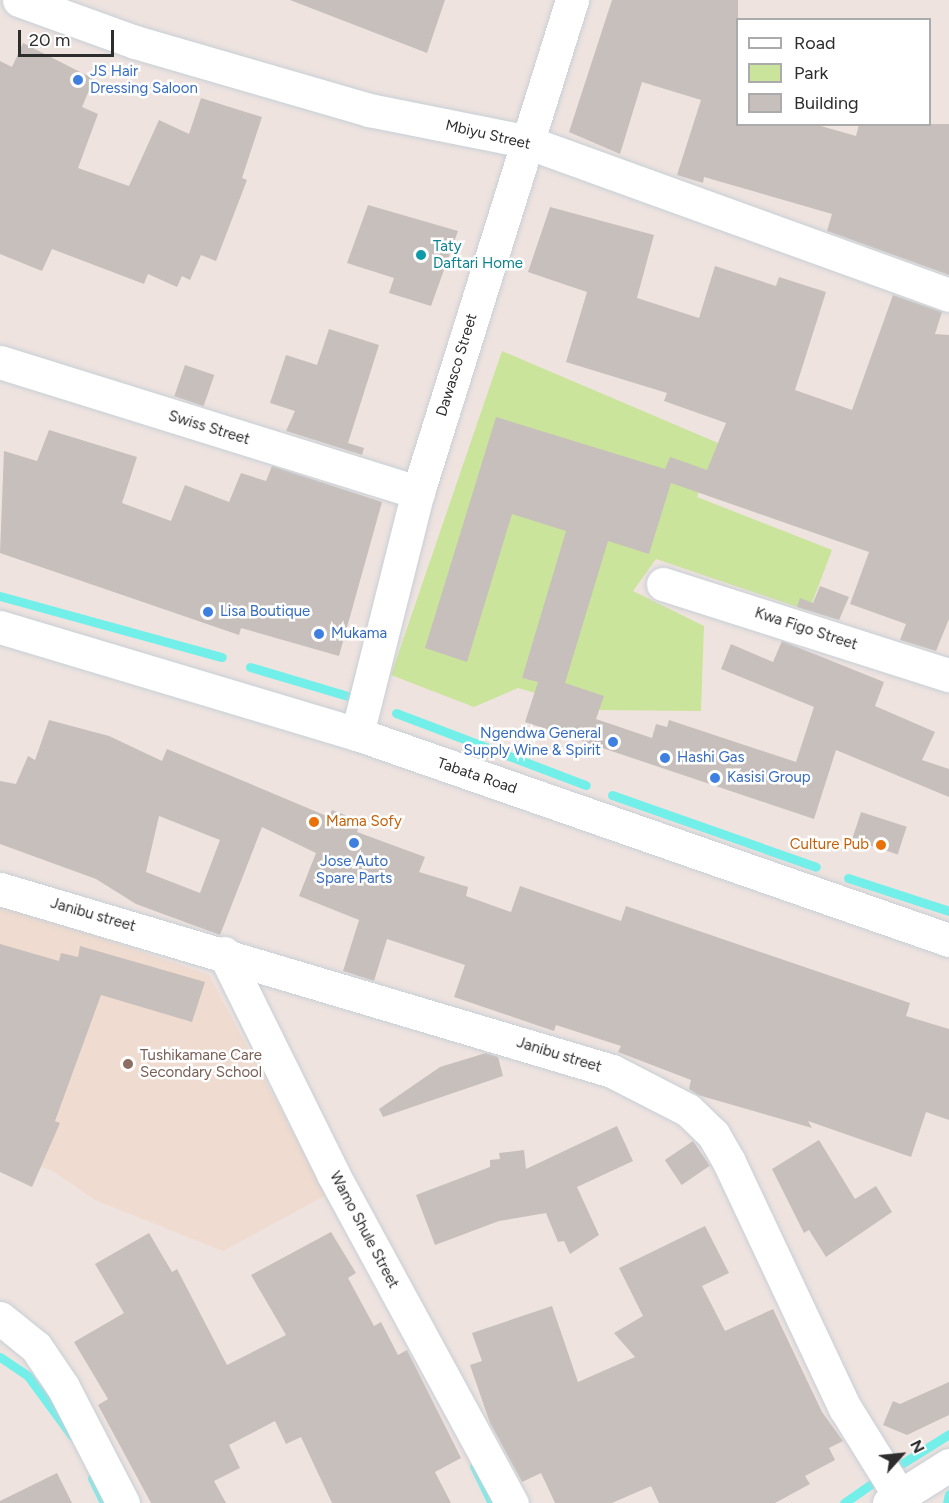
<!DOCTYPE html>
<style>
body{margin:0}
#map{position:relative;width:949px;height:1503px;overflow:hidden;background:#eee3df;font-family:Figtree,sans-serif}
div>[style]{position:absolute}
.education>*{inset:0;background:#efdbcf}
.green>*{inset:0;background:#cbe49c}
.stream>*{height:9px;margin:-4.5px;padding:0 4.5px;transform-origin:4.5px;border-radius:4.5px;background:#73efea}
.building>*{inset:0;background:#c7bfbb;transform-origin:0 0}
.roads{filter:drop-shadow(0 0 2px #c7cfd6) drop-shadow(0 0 2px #c7cfd6)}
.minor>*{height:33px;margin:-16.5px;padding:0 16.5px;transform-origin:16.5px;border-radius:16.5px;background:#fff}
.secondary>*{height:33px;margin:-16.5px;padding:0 16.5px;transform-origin:16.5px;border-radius:16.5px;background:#fff}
.dots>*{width:16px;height:16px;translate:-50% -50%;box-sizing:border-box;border:3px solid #fff;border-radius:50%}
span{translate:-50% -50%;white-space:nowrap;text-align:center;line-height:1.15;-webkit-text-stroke:5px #fff;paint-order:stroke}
.shop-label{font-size:15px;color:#366cbe}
.left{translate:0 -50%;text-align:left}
.right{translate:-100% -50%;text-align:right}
.street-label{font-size:15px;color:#2d2d2d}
.culture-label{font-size:15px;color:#0d838f}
.food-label{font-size:15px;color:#c56008}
.education-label{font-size:15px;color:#785e54}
.legend{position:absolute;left:736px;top:18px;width:195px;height:108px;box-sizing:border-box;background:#fff;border:2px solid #ababab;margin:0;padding:8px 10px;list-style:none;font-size:18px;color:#2d2d2d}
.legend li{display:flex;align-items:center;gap:12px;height:30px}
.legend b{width:30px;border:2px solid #ababab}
.north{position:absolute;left:871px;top:1425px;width:60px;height:60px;-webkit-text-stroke:4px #fff;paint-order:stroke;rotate:63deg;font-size:16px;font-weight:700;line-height:24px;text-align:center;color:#2d2d2d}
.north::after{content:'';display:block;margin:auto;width:21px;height:27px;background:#2d2d2d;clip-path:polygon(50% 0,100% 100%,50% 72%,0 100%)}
.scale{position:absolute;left:18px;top:30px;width:96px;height:27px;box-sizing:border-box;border:3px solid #2d2d2d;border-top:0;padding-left:8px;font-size:18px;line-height:21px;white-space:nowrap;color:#2d2d2d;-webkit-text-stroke:4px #fff;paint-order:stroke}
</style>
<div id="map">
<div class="education">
<i style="clip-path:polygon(0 903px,209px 975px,326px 1195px,223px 1251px,95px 1200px,53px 1171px,0 1152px)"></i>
</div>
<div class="green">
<i style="clip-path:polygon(502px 351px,718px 443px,697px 497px,832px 550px,809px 611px,656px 559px,633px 591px,704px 626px,701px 711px,593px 710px,518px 688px,474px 707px,391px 675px)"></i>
</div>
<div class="stream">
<i style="left:0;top:596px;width:230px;rotate:15.4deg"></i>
<i style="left:250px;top:667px;width:102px;rotate:16.5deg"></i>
<i style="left:396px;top:713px;width:203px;rotate:20.8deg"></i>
<i style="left:612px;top:795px;width:216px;rotate:19.4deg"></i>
<i style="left:848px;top:878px;width:106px;rotate:18.1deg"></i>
<i style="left:0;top:1357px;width:34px;rotate:34deg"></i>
<i style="left:28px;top:1376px;width:74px;rotate:53.7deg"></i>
<i style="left:903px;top:1463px;width:54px;rotate:-32.2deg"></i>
<i style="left:474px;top:1466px;width:41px;rotate:64.1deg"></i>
<i style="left:92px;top:1478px;width:28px;rotate:64deg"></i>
<i style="left:844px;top:1503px;width:33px;rotate:-35deg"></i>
<i style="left:947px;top:1503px;width:9px;rotate:-77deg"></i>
</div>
<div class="building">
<i style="clip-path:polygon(290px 0,445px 0,427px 53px)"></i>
<i style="clip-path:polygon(612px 0,738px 0,738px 124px,814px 124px,856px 136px,859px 124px,949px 124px,949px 275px,827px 231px,832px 214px,704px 177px,703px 183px,677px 175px,701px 100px,642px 82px,620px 154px,569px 132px)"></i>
<i style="clip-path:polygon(23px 43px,94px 79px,82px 107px,98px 114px,78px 168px,129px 186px,159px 120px,189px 134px,201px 98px,262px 117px,242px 178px,247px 180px,216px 261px,201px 255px,190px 280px,182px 276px,177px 287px,148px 274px,144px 284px,52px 249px,42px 271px,0 254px,0 61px,12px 67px)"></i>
<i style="clip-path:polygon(368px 205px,458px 231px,431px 306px,389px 293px,394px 278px,347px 263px)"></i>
<i style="clip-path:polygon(550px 207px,654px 235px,637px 298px,699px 318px,715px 266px,776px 286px,779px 277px,826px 292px,795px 390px,852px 410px,893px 295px,942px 312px,935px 334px,949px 335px,949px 619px,936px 651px,900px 640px,906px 624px,850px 604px,869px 552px,671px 483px,649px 554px,608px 541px,565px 683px,604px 696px,596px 719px,652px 738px,656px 724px,667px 727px,669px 720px,796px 762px,814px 707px,721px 669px,731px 644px,773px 662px,782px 641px,884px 682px,875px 706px,935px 732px,922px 760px,949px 769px,949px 797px,836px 750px,814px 819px,525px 722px,538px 682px,522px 678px,566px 531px,512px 514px,467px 662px,425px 648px,496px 417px,665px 469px,670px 457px,707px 470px,726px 423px,664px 401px,667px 393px,566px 362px,587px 292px,528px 272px)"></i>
<i style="clip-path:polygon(329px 329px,379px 345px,348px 443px,364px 448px,362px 455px,286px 431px,295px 411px,270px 403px,286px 355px,317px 365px)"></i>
<i style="left:185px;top:365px;width:31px;height:33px;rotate:19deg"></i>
<i style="clip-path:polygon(49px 430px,137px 457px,122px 503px,171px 521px,185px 485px,229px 502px,241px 473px,266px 481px,272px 466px,382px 502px,339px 656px,241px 628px,239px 635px,0 553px,4px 451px,37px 461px)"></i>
<i style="clip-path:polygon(820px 586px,849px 597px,839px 620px,797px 607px,800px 598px,813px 603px)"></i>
<i style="clip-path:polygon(evenodd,49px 720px,109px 736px,162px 761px,167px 749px,329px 817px,332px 810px,361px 821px,357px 832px,425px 857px,419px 872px,468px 887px,466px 896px,511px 912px,520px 886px,621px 921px,626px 906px,910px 1003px,906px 1016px,949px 1029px,949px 1120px,926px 1112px,911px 1157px,808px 1121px,812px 1128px,698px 1095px,689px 1089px,691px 1080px,618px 1052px,621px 1046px,556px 1025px,554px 1031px,454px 997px,465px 965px,387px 939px,374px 981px,343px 971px,359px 920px,299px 896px,316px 853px,262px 827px,220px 935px,136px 904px,96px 879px,0 844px,0 781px,16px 784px,28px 756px,35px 760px,49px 720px,159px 816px,220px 840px,200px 893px,146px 872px,159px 816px)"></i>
<i style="left:861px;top:812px;width:48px;height:29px;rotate:18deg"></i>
<i style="clip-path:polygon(0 944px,59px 961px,61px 953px,78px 957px,80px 946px,205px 982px,192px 1022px,101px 995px,55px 1121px,60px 1123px,32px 1187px,0 1172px)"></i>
<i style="clip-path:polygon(486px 1053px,498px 1057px,503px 1076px,383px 1117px,379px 1109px,440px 1067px)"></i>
<i style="clip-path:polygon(617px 1126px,633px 1161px,577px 1187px,599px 1235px,570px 1254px,564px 1241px,558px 1242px,546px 1213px,499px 1221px,435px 1245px,416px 1195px,490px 1167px,490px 1160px,500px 1159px,499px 1153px,524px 1150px,526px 1169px)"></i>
<i style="clip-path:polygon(819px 1140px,855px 1199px,876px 1186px,892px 1212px,826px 1257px,809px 1230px,804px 1233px,772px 1169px)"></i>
<i style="left:693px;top:1141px;width:30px;height:34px;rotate:56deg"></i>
<i style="clip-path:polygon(705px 1226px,729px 1273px,702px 1286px,725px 1331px,773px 1309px,822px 1412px,843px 1441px,829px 1448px,835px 1460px,805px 1476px,810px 1484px,775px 1503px,659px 1503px,651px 1486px,612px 1503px,555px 1503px,541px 1473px,522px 1482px,490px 1423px,470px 1365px,482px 1361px,472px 1333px,552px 1306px,578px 1382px,635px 1357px,614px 1333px,643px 1316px,619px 1268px)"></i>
<i style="clip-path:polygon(331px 1232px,356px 1273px,348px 1278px,374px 1326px,381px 1322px,398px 1355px,407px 1350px,461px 1458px,435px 1472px,451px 1503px,332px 1503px,301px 1437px,286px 1444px,275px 1421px,229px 1445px,240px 1468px,214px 1481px,226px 1503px,151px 1503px,98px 1405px,108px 1399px,74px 1342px,124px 1313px,95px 1264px,149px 1233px,172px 1272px,177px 1269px,227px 1365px,286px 1335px,251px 1275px)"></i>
<i style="clip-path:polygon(949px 1382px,949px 1415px,907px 1435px,883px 1425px,893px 1401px,900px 1404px)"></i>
<i style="clip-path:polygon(57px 1473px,72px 1503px,0 1503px,0 1501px)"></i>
</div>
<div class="roads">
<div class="minor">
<i style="left:19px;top:0;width:123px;rotate:19.9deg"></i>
<i style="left:135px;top:42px;width:244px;rotate:16.2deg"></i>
<i style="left:369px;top:110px;width:158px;rotate:11.3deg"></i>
<i style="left:524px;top:141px;width:452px;rotate:19.9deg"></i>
<i style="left:0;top:362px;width:438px;rotate:17.3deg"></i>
<i style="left:663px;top:584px;width:300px;rotate:17.7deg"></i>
<i style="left:357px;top:734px;width:250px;rotate:-75.9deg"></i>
<i style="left:418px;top:492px;width:516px;rotate:-72.62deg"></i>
<i style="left:0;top:889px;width:638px;rotate:16.56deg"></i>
<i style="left:612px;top:1071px;width:85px;rotate:27.2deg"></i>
<i style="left:688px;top:1110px;width:35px;rotate:44deg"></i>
<i style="left:713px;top:1134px;width:32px;rotate:60deg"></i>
<i style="left:729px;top:1162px;width:272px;rotate:64.8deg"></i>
<i style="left:845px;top:1408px;width:112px;rotate:58.2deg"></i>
<i style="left:224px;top:953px;width:246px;rotate:63.7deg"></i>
<i style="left:333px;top:1174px;width:375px;rotate:61.5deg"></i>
<i style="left:0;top:1318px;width:46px;rotate:38.9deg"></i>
<i style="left:36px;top:1347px;width:48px;rotate:56deg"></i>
<i style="left:63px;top:1387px;width:131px;rotate:62.7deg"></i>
<i style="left:889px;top:1503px;width:71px;rotate:-32.3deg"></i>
</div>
<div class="secondary">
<i style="left:0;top:627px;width:373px;rotate:16.7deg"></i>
<i style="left:357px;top:734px;width:627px;rotate:19.19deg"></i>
</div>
</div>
<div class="dots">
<i style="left:78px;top:80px;background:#3f7fe0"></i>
<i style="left:421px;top:255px;background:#0f9aa8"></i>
<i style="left:208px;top:612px;background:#3f7fe0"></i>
<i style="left:319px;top:634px;background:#3f7fe0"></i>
<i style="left:613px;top:742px;background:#3f7fe0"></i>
<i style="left:665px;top:758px;background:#3f7fe0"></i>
<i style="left:715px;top:778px;background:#3f7fe0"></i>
<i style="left:314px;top:822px;background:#e8710a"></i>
<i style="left:354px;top:843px;background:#3f7fe0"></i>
<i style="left:881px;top:845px;background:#e8710a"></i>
<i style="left:128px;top:1064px;background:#8d6e63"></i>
</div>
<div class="shop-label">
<span class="left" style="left:90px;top:80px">JS Hair<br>Dressing Saloon</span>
<span class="left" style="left:220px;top:612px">Lisa Boutique</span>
<span class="left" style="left:331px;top:634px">Mukama</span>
<span class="right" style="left:601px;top:742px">Ngendwa General<br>Supply Wine &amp; Spirit</span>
<span class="left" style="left:677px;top:758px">Hashi Gas</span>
<span class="left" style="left:727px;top:778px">Kasisi Group</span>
<span style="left:354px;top:870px">Jose Auto<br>Spare Parts</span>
</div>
<div class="street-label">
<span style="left:488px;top:135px;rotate:13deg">Mbiyu Street</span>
<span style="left:457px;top:365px;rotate:-73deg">Dawasco Street</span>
<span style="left:209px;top:428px;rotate:17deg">Swiss Street</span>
<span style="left:806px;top:629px;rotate:18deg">Kwa Figo Street</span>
<span style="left:477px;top:776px;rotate:19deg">Tabata Road</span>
<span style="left:93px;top:915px;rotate:16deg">Janibu street</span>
<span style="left:559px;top:1055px;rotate:17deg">Janibu street</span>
<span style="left:364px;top:1230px;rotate:62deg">Wamo Shule Street</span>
</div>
<div class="culture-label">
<span class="left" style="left:433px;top:255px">Taty<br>Daftari Home</span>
</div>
<div class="food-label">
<span class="left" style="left:326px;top:822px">Mama Sofy</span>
<span class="right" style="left:869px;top:845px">Culture Pub</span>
</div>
<div class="education-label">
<span class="left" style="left:140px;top:1064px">Tushikamane Care<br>Secondary School</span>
</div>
<ul class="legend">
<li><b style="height:8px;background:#fff"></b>Road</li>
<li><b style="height:16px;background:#cbe49c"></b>Park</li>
<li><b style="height:16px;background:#c7bfbb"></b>Building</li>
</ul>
<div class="north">N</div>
<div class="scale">20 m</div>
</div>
